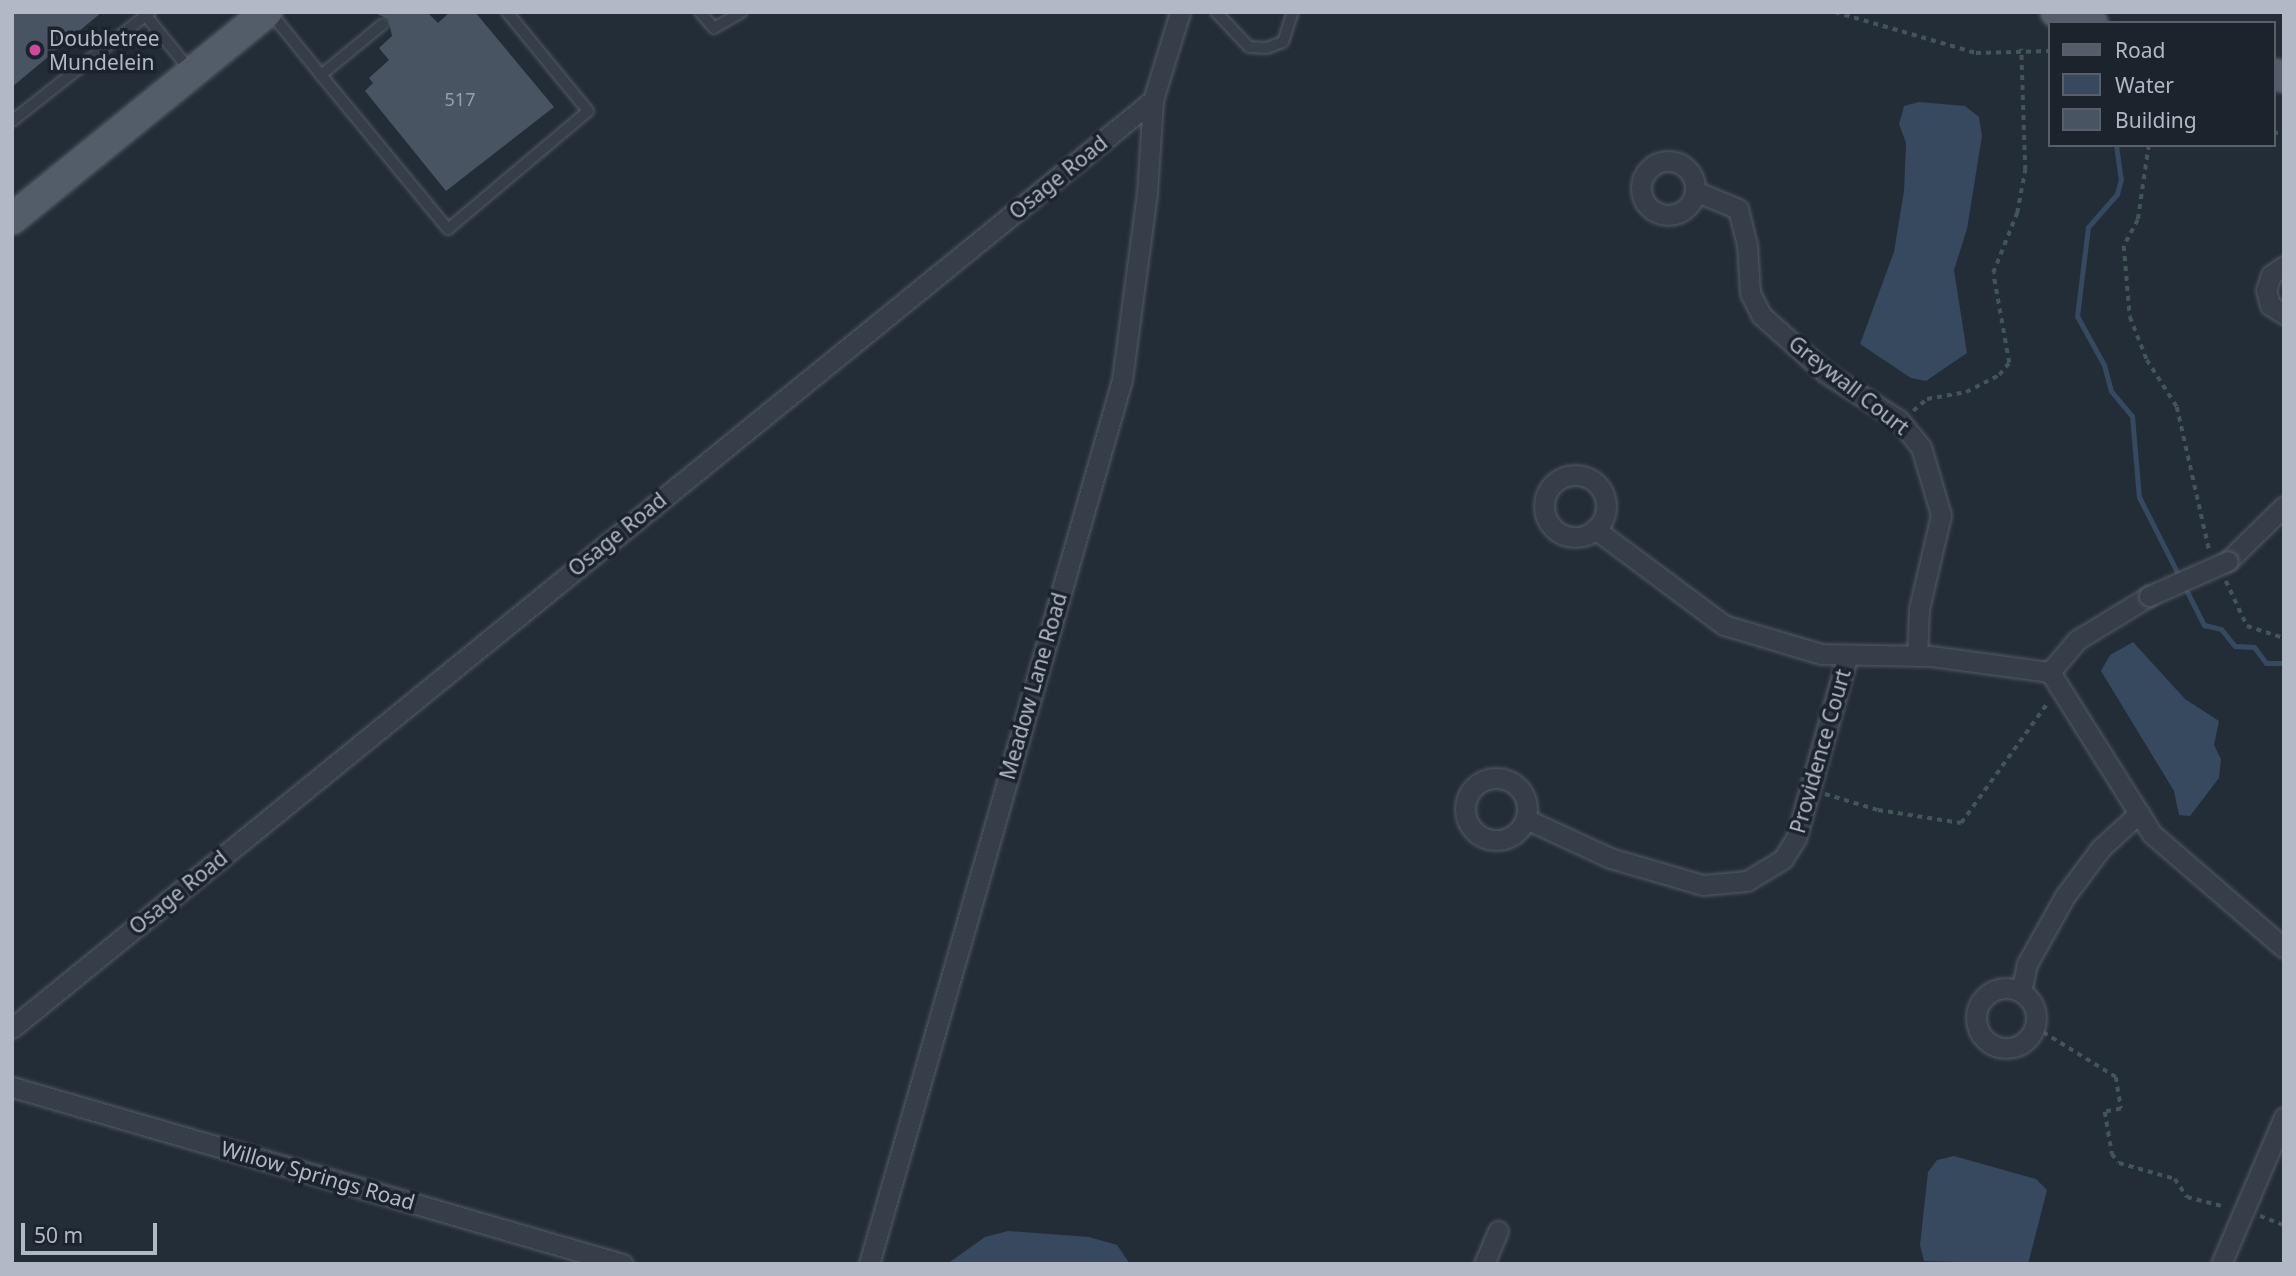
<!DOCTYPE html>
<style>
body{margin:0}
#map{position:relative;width:2296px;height:1276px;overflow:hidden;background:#222d38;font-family:"Noto Sans",sans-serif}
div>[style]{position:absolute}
.water>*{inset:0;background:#36495f}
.stream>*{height:5px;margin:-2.5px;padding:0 2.5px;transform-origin:2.5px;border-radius:2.5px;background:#36495f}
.building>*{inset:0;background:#485462}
.path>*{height:3.5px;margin-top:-1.75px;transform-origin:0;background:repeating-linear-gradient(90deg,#425557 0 5px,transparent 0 10px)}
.roads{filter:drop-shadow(0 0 2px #535c66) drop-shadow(0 0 2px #535c66)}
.service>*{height:10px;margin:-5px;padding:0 5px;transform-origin:5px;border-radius:5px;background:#363e49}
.minor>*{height:19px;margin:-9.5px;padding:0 9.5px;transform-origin:9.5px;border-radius:9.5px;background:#363e49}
.minor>.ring{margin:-9.5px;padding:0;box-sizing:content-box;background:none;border:19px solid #363e49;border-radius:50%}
.primary>*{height:30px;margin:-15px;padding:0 15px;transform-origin:15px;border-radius:15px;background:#535d69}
.bridges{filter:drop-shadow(0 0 2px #535c66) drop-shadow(0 0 2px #535c66)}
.minor-bridge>*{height:19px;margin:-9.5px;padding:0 9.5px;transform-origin:9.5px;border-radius:9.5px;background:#363e49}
.dots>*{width:19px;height:19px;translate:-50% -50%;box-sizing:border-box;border:4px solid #1b232d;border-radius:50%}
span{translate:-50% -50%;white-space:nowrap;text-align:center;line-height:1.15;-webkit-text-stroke:7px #1b232d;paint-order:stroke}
.number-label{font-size:18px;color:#96a0ac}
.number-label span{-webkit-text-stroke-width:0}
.poi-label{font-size:21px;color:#b0b9c5}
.left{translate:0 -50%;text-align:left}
.street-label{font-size:21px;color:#b0b9c5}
.frame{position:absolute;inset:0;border:14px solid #b0b9c5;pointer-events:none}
.legend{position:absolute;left:2048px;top:21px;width:228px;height:126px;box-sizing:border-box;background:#1b232d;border:2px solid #575f6a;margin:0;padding:9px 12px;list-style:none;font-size:21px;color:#b0b9c5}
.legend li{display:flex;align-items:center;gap:14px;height:35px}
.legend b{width:35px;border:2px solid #575f6a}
.scale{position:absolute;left:21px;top:1223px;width:136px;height:32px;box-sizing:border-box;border:4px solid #b0b9c5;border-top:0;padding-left:9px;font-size:21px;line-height:24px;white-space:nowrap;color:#b0b9c5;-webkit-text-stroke:5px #1b232d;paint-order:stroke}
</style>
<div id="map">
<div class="water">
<i style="clip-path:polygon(1919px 102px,1965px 106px,1979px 117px,1982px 136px,1967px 229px,1954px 270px,1967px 353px,1926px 381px,1911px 378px,1860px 344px,1894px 252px,1904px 191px,1906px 143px,1899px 124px,1904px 106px)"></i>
<i style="clip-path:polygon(2133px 642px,2185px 699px,2219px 721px,2214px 745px,2221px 759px,2219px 778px,2190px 816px,2179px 815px,2174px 791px,2101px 671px,2110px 655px)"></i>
<i style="clip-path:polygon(1954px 1156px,2036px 1179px,2047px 1190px,2028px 1264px,1924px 1261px,1920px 1245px,1928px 1172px,1937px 1160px)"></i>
<i style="clip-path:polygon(1008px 1231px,1089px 1237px,1117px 1245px,1130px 1264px,947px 1264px,985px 1237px)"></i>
</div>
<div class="stream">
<i style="left:2116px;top:145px;width:34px;rotate:82deg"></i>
<i style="left:2121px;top:179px;width:16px;rotate:105deg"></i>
<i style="left:2117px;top:194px;width:44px;rotate:131.3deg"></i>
<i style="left:2088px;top:227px;width:90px;rotate:97deg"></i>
<i style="left:2077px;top:316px;width:56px;rotate:61.1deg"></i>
<i style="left:2104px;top:365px;width:27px;rotate:75deg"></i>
<i style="left:2111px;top:391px;width:33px;rotate:50deg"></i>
<i style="left:2132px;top:416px;width:81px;rotate:85.1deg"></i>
<i style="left:2139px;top:497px;width:144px;rotate:63.1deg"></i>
<i style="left:2204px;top:625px;width:17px;rotate:13deg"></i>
<i style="left:2221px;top:629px;width:22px;rotate:51deg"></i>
<i style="left:2235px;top:646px;width:19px;rotate:3deg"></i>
<i style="left:2254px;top:647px;width:20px;rotate:53deg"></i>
<i style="left:2266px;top:663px;width:18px"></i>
</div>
<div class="building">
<i style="clip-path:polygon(12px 12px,102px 12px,12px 87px)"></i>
<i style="clip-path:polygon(373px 12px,427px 12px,438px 23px,450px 12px,475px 12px,554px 107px,446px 191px,365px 91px,373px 83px,369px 78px,389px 60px,379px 48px,392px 36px,388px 19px)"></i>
</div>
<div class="path">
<i style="left:1835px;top:12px;width:147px;rotate:16.2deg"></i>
<i style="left:1976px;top:53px;width:73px;rotate:-1.6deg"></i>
<i style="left:2273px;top:132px;width:11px;rotate:10deg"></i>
<i style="left:2149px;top:145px;width:76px;rotate:98.3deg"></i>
<i style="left:2138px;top:220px;width:30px;rotate:118deg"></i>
<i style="left:2124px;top:246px;width:71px;rotate:85.2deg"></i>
<i style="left:2130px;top:317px;width:46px;rotate:68.4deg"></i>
<i style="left:2147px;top:360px;width:56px;rotate:57.4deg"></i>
<i style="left:2177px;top:407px;width:146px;rotate:77.3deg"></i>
<i style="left:1913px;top:411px;width:18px;rotate:-41deg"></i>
<i style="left:1927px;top:399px;width:40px;rotate:-10deg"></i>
<i style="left:1966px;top:392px;width:37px;rotate:-27deg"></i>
<i style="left:1999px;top:375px;width:16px;rotate:-50deg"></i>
<i style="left:2009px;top:363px;width:91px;rotate:-100.1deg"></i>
<i style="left:1993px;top:273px;width:65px;rotate:-68.2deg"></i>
<i style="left:2017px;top:213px;width:44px;rotate:-79.5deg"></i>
<i style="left:2025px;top:170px;width:121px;rotate:-91.9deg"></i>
<i style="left:2226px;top:581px;width:50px;rotate:65deg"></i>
<i style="left:2247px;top:626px;width:39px;rotate:18deg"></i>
<i style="left:1825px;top:794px;width:55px;rotate:16.8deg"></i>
<i style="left:1878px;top:810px;width:84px;rotate:8.9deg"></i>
<i style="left:1961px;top:823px;width:150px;rotate:-54.2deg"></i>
<i style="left:2035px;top:1027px;width:95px;rotate:31.7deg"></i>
<i style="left:2116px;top:1077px;width:32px;rotate:81deg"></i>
<i style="left:2121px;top:1109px;width:16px;rotate:169deg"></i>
<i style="left:2105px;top:1112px;width:43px;rotate:80.5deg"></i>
<i style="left:2112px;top:1154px;width:11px;rotate:52deg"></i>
<i style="left:2119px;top:1163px;width:58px;rotate:15.9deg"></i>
<i style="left:2175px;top:1179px;width:22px;rotate:56deg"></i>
<i style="left:2187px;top:1197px;width:40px;rotate:14.4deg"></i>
<i style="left:2260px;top:1216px;width:26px;rotate:21deg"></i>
</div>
<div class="roads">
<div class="service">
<i style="left:270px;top:12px;width:81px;rotate:51deg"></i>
<i style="left:321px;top:75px;width:80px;rotate:-39.4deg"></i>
<i style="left:700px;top:12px;width:21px;rotate:49deg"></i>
<i style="left:714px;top:28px;width:32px;rotate:-30deg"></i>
<i style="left:1216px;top:12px;width:48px;rotate:46.7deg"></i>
<i style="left:1249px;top:47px;width:18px;rotate:3deg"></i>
<i style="left:1267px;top:48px;width:17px;rotate:-21deg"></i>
<i style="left:1283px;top:42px;width:32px;rotate:-72deg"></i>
<i style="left:146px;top:16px;width:68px;rotate:50.9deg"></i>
<i style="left:321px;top:75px;width:200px;rotate:50.5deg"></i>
<i style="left:448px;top:229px;width:183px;rotate:-40.1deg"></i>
<i style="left:588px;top:111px;width:128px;rotate:-129.3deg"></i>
<i style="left:12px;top:121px;width:176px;rotate:-38.3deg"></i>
</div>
<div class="minor">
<i class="ring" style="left:1641px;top:161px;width:35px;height:35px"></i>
<i style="left:1695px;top:191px;width:47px;rotate:22.7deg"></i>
<i style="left:1738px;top:209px;width:36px;rotate:76deg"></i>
<i style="left:1747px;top:244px;width:49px;rotate:86.5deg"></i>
<i style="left:1750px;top:293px;width:25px;rotate:63deg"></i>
<i style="left:1761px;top:315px;width:87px;rotate:41.7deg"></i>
<i style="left:1826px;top:373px;width:87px;rotate:32.8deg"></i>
<i style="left:1899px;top:420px;width:35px;rotate:51deg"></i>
<i style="left:1921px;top:447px;width:71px;rotate:73.6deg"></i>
<i style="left:1941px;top:515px;width:97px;rotate:103.2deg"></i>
<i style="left:1919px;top:609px;width:47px;rotate:92.4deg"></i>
<i style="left:2284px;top:266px;width:16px;rotate:145deg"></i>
<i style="left:2271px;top:275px;width:16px;rotate:108deg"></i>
<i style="left:2266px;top:290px;width:16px;rotate:75deg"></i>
<i style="left:2270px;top:305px;width:17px;rotate:33deg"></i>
<i class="ring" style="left:1544px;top:475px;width:43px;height:43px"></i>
<i style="left:1595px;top:529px;width:161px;rotate:36.7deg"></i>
<i style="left:1724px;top:625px;width:101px;rotate:16.6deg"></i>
<i style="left:1821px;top:654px;width:110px;rotate:1deg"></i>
<i style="left:1931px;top:656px;width:120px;rotate:7.7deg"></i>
<i style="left:2228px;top:561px;width:78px;rotate:-44.5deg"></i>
<i style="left:2050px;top:672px;width:191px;rotate:57.8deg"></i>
<i style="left:2152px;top:834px;width:174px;rotate:40.8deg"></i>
<i style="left:2050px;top:672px;width:42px;rotate:-49.8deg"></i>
<i style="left:2077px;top:640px;width:84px;rotate:-31.4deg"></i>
<i class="ring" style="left:1465px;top:778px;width:43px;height:43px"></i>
<i style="left:1526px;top:819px;width:93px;rotate:24.9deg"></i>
<i style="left:1610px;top:858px;width:97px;rotate:16.2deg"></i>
<i style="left:1703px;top:885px;width:44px;rotate:-5.2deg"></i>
<i style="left:1747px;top:881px;width:42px;rotate:-31.4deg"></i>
<i style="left:1783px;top:859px;width:25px;rotate:-58deg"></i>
<i style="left:1796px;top:838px;width:187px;rotate:-74.2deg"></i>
<i class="ring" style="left:1976px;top:988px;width:41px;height:41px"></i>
<i style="left:2021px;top:992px;width:29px;rotate:-78deg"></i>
<i style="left:2027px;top:964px;width:78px;rotate:-60.8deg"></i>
<i style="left:2065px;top:896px;width:60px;rotate:-53.1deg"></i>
<i style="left:2101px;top:848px;width:52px;rotate:-42.6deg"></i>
<i style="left:12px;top:1028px;width:1471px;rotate:-39.12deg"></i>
<i style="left:1153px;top:100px;width:92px;rotate:-72.9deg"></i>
<i style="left:12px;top:1087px;width:636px;rotate:16.16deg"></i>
<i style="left:869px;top:1264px;width:919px;rotate:-74.03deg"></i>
<i style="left:1122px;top:380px;width:189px;rotate:-82.4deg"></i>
<i style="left:1147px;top:193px;width:93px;rotate:-86.3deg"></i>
<i style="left:1484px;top:1264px;width:36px;rotate:-67deg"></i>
<i style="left:2221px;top:1264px;width:160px;rotate:-66.8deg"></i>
</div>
<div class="primary">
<i style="left:2056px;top:12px;width:38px;rotate:17deg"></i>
<i style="left:2273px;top:74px;width:11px;rotate:15deg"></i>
<i style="left:12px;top:219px;width:328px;rotate:-39.1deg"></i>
</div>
</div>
<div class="bridges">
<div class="minor-bridge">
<i style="left:2149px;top:596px;width:86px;rotate:-23.9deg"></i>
</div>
</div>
<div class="dots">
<i style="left:35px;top:50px;background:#d1479c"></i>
</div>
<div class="number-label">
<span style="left:460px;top:99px">517</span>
</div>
<div class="poi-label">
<span class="left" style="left:49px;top:50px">Doubletree<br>Mundelein</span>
</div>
<div class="street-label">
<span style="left:1058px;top:177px;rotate:-39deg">Osage Road</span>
<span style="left:1849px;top:385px;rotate:38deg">Greywall Court</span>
<span style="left:617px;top:534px;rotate:-39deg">Osage Road</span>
<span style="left:1033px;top:686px;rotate:-74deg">Meadow Lane Road</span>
<span style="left:1820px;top:751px;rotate:-74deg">Providence Court</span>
<span style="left:178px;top:892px;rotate:-39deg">Osage Road</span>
<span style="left:318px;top:1175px;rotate:16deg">Willow Springs Road</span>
</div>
<div class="frame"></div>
<ul class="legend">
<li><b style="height:9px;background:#535d69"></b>Road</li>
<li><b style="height:19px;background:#36495f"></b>Water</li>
<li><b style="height:19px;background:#485462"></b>Building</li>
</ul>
<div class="scale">50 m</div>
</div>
